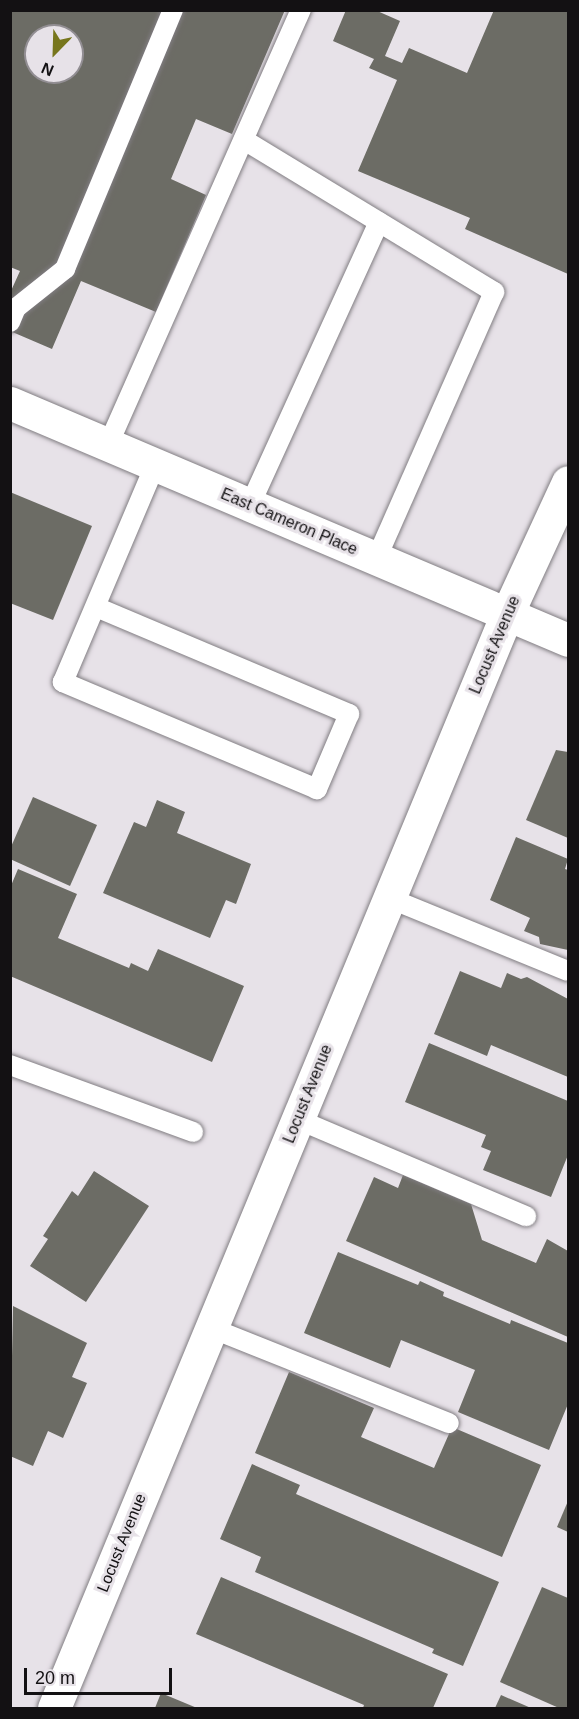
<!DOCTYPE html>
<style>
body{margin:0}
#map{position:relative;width:579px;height:1719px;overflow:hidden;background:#e7e2e8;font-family:Arial,sans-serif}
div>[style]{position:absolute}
.building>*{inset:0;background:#6c6c65}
.roads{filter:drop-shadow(0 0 2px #817d82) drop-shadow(0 0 2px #817d82)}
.lane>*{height:20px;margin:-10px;padding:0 10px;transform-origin:10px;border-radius:10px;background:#fff}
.street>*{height:33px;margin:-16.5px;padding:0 16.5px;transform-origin:16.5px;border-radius:16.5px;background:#fff}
span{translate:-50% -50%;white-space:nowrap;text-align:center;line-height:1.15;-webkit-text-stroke:6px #e7e2e8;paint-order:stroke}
.street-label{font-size:16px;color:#131113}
.frame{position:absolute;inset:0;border:12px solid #131113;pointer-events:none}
.north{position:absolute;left:24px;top:24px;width:60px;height:60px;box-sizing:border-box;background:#e7e2e8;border:2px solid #928e93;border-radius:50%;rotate:203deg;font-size:16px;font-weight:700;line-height:24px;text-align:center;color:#131113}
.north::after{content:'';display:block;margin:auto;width:21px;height:27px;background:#77761c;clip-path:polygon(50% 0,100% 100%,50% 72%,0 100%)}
.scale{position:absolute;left:24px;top:1668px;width:148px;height:27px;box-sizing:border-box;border:3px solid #131113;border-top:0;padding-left:8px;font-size:18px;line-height:21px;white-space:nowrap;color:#131113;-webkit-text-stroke:4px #e7e2e8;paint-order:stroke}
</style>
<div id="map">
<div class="building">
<i style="clip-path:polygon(evenodd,10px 10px,285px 10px,232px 134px,196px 119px,171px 179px,206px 195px,156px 312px,81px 281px,52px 349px,10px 331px,10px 293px,20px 271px,10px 267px,10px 10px,36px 36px,72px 36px,72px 72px,36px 72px,36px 36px)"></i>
<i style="clip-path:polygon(346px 10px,375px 10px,400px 21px,385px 56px,402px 63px,409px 48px,467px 73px,494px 10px,568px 10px,568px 274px,465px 229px,470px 218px,358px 171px,397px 80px,369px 68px,374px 59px,333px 41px)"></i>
<i style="clip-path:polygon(10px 492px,92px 526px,53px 620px,10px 603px)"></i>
<i style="clip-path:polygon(556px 750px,568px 752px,568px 838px,526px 820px)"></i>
<i style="clip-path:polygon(33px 797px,97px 825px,70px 886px,10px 859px,10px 849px)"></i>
<i style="clip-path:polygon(157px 800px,185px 812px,177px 833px,251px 864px,236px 904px,226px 900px,210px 938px,103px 893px,134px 822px,146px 827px)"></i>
<i style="clip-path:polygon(516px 837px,568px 859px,565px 869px,568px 870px,568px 950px,540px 944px,539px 937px,524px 931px,530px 918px,490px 900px)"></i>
<i style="clip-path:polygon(18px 869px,77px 894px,58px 938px,129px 968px,131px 963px,148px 971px,158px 949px,244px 986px,212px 1062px,10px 976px,10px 888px)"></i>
<i style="clip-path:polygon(460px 971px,501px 988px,507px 973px,521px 979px,527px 977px,568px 999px,568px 1077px,491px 1045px,487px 1056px,434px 1034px)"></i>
<i style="clip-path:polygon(429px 1043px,568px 1101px,568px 1155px,551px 1197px,483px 1170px,491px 1151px,481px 1147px,486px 1135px,405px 1102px)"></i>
<i style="clip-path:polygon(94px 1171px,149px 1206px,86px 1302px,30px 1266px,48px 1239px,43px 1236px,72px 1191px,78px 1196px)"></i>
<i style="clip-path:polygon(403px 1175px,471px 1204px,482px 1240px,536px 1263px,547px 1239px,568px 1251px,568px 1337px,346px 1241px,374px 1177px,398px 1188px)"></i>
<i style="clip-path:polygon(338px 1252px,418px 1285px,420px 1281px,444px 1292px,443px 1296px,510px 1324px,511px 1320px,568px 1343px,568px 1404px,549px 1450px,458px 1412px,475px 1370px,401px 1340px,390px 1368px,304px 1333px)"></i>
<i style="clip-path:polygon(13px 1306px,87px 1343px,72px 1377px,87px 1383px,63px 1438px,48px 1431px,33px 1466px,10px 1456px)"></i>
<i style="clip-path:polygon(289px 1372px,374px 1408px,361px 1437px,434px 1468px,452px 1427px,541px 1465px,502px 1557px,255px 1453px)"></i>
<i style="clip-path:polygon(252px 1464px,300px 1485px,296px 1494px,499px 1582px,463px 1666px,432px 1653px,434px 1649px,255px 1572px,261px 1557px,220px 1539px)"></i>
<i style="clip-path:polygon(568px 1501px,568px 1532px,557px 1527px)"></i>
<i style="clip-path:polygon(221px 1577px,448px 1674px,433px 1708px,363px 1708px,364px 1705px,196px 1634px)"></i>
<i style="clip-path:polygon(542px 1587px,568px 1598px,568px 1708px,559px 1708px,500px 1682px)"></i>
<i style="clip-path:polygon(161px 1693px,197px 1708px,155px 1708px)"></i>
<i style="clip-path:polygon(501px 1695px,531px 1708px,495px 1708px)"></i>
</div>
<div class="roads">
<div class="lane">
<i style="left:244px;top:140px;width:293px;rotate:31.3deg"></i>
<i style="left:494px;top:292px;width:292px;rotate:113.8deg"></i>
<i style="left:10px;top:322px;width:15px;rotate:-67deg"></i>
<i style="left:16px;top:308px;width:63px;rotate:-38.5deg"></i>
<i style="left:65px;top:269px;width:281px;rotate:-67.4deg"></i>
<i style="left:108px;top:445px;width:476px;rotate:-66.1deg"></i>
<i style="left:250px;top:505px;width:311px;rotate:-65.5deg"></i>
<i style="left:96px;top:607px;width:275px;rotate:22.9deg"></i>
<i style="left:349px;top:714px;width:82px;rotate:113.1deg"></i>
<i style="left:317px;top:789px;width:276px;rotate:-157.2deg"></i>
<i style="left:63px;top:682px;width:236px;rotate:-67deg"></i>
<i style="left:389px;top:898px;width:193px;rotate:22.2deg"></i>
<i style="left:10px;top:1065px;width:195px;rotate:20.1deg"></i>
<i style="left:297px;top:1119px;width:249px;rotate:23deg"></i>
<i style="left:211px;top:1328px;width:256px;rotate:21.8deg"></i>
</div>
<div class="street">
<i style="left:10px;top:403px;width:606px;rotate:23.01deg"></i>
<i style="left:54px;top:1708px;width:1184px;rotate:-67.51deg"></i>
<i style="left:507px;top:614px;width:145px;rotate:-65.2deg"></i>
</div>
</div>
<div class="street-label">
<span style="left:289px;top:522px;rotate:23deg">East Cameron Place</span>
<span style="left:495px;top:645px;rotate:-67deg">Locust Avenue</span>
<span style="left:308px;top:1094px;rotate:-68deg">Locust Avenue</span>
<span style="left:122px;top:1543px;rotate:-68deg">Locust Avenue</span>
</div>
<div class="frame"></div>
<div class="north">N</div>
<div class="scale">20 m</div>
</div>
